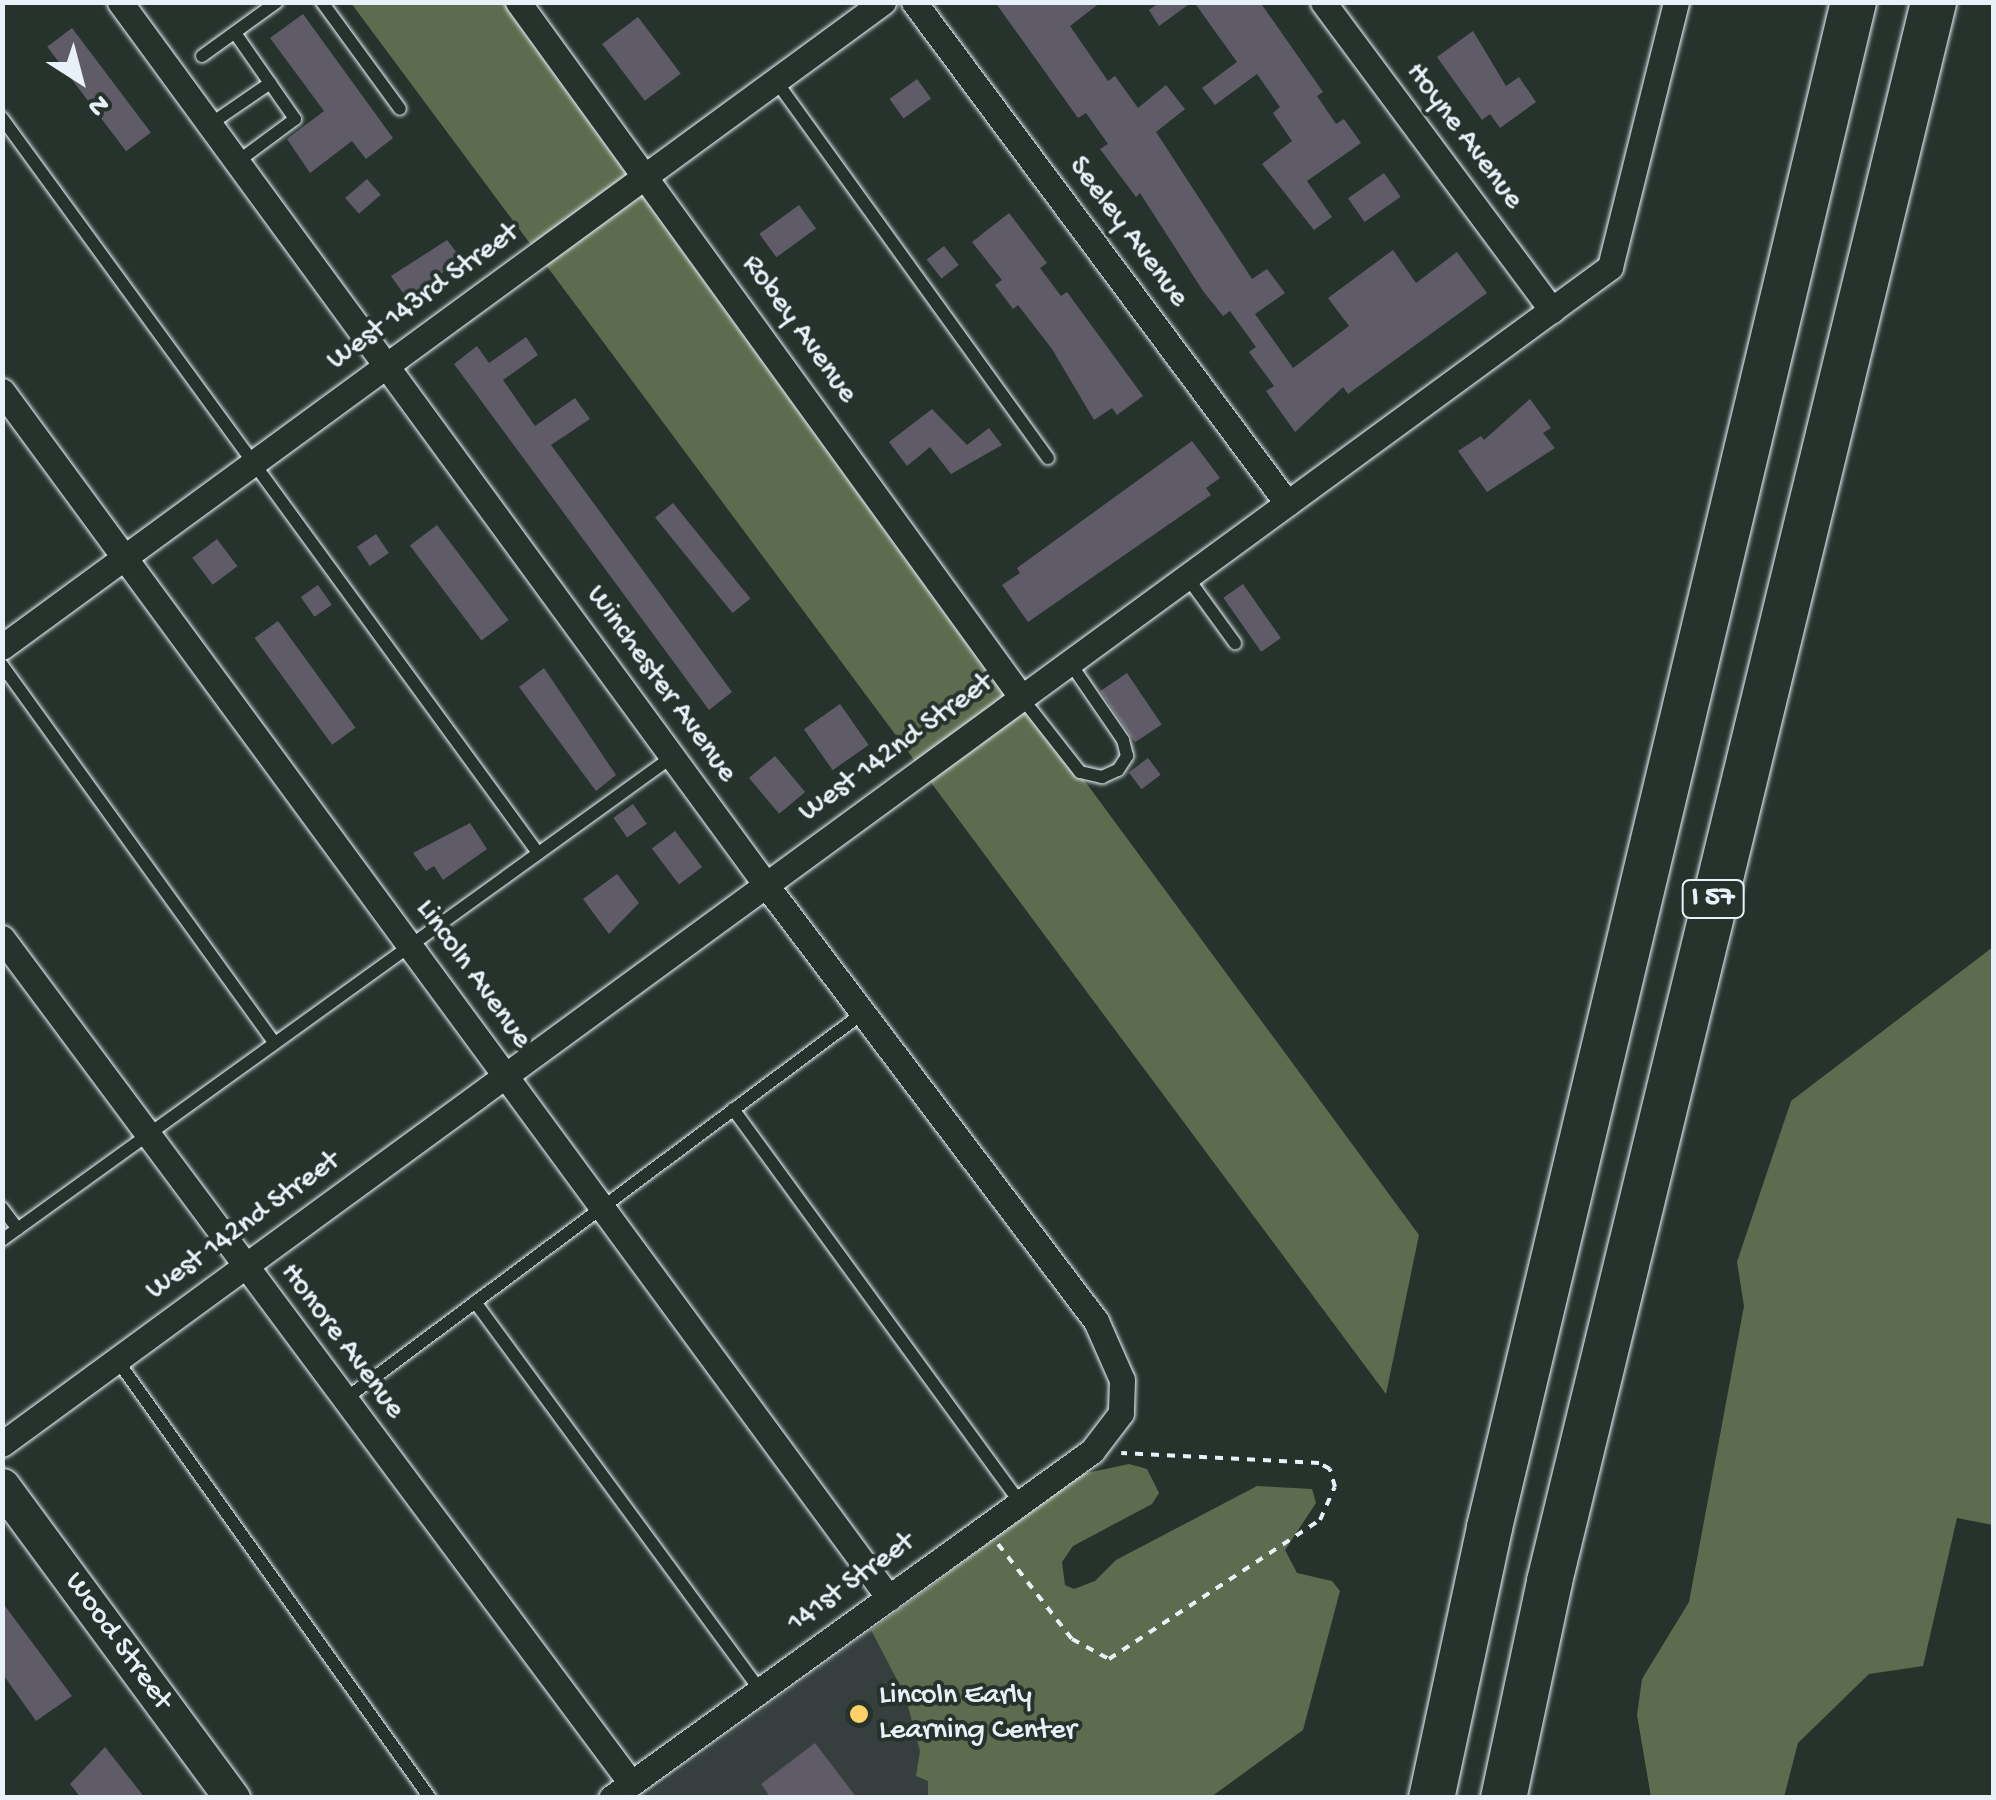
<!DOCTYPE html>
<style>
body{margin:0}
#map{position:relative;width:1996px;height:1800px;overflow:hidden;background:#26332d;font-family:"Gochi Hand",sans-serif}
div>[style]{position:absolute}
.built>*{inset:0;background:#373f3e}
.green>*{inset:0;background:#5d6c4e}
.building>*{inset:0;background:#5f5c67;transform-origin:0 0}
.path>*{height:4px;margin-top:-2px;transform-origin:0;background:repeating-linear-gradient(90deg,#e8f1f8 0 8px,transparent 0 16px)}
.roads{filter:drop-shadow(0 0 2px #e8f1f8) drop-shadow(0 0 2px #e8f1f8)}
.service>*{height:12px;margin:-6px;padding:0 6px;transform-origin:6px;border-radius:6px;background:#26332d}
.minor>*{height:25px;margin:-12.5px;padding:0 12.5px;transform-origin:12.5px;border-radius:12.5px;background:#26332d}
.secondary>*{height:35px;margin:-17.5px;padding:0 17.5px;transform-origin:17.5px;border-radius:17.5px;background:#26332d}
.motorway>*{height:45px;margin:-22.5px;padding:0 22.5px;transform-origin:22.5px;border-radius:22.5px;background:#26332d}
.dots>*{width:28px;height:28px;translate:-50% -50%;box-sizing:border-box;border:5px solid #26332d;border-radius:50%}
span{translate:-50% -50%;white-space:nowrap;text-align:center;line-height:1.15;-webkit-text-stroke:8px #26332d;paint-order:stroke}
.shield-label span{padding:2px 8px;background:#26332d;border:2px solid;border-radius:8px;-webkit-text-stroke-width:0}
.shield-label{font-size:28px;color:#e8f1f8;font-weight:700}
.street-label{font-size:30px;color:#e8f1f8}
.poi-label{font-size:30px;color:#e8f1f8}
.left{translate:0 -50%;text-align:left}
.frame{position:absolute;inset:0;border:5px solid #e8f1f8;pointer-events:none}
.north{position:absolute;left:30px;top:30px;width:100px;height:100px;-webkit-text-stroke:8px #26332d;paint-order:stroke;rotate:144deg;font-size:28px;font-weight:700;line-height:40px;text-align:center;color:#e8f1f8}
.north::after{content:'';display:block;margin:auto;width:35px;height:45px;background:#e8f1f8;clip-path:polygon(50% 0,100% 100%,50% 72%,0 100%)}
</style>
<div id="map">
<div class="built">
<i style="clip-path:polygon(889px 1616px,1022px 1798px,643px 1798px,871px 1630px)"></i>
</div>
<div class="green">
<i style="clip-path:polygon(351px 3px,512px 3px,1419px 1235px,1386px 1394px)"></i>
<i style="clip-path:polygon(1993px 947px,1993px 1525px,1957px 1518px,1923px 1666px,1869px 1674px,1798px 1743px,1784px 1797px,1651px 1797px,1637px 1715px,1642px 1679px,1689px 1602px,1744px 1306px,1737px 1262px,1791px 1101px)"></i>
<i style="clip-path:polygon(1129px 1464px,1147px 1469px,1159px 1493px,1152px 1504px,1073px 1546px,1062px 1562px,1065px 1585px,1074px 1589px,1095px 1581px,1116px 1560px,1257px 1486px,1312px 1489px,1316px 1503px,1285px 1550px,1297px 1573px,1332px 1581px,1340px 1591px,1303px 1730px,1211px 1797px,928px 1797px,928px 1781px,916px 1776px,920px 1751px,905px 1695px,871px 1630px,1082px 1474px)"></i>
</div>
<div class="building">
<i style="clip-path:polygon(995px 2px,1101px 2px,1070px 26px,1108px 81px,1115px 76px,1138px 108px,1166px 85px,1185px 109px,1156px 132px,1252px 279px,1267px 269px,1285px 293px,1255px 314px,1293px 368px,1349px 326px,1328px 298px,1393px 250px,1416px 283px,1457px 252px,1487px 293px,1348px 394px,1343px 387px,1295px 432px,1266px 391px,1274px 386px,1249px 352px,1256px 347px,1230px 311px,1223px 316px,1203px 291px,1140px 193px,1136px 197px,1100px 149px,1108px 144px,1086px 113px,1078px 118px)"></i>
<i style="clip-path:polygon(1160px 2px,1192px 2px,1159px 26px,1149px 10px)"></i>
<i style="clip-path:polygon(1194px 2px,1260px 2px,1323px 92px,1317px 96px,1336px 124px,1344px 119px,1361px 143px,1307px 181px,1332px 217px,1314px 230px,1262px 164px,1292px 141px,1273px 113px,1280px 107px,1257px 74px,1215px 105px,1202px 88px,1237px 62px)"></i>
<i style="clip-path:polygon(303px 14px,393px 138px,366px 159px,352px 141px,310px 173px,287px 139px,324px 111px,270px 38px)"></i>
<i style="left:638px;top:17px;width:71px;height:45px;rotate:53deg"></i>
<i style="left:72px;top:28px;width:131px;height:31px;rotate:53deg"></i>
<i style="clip-path:polygon(1473px 31px,1506px 86px,1519px 77px,1536px 102px,1500px 128px,1490px 114px,1482px 120px,1437px 57px)"></i>
<i style="left:917px;top:79px;width:24px;height:34px;rotate:54deg"></i>
<i style="left:1384px;top:173px;width:29px;height:44px;rotate:55deg"></i>
<i style="left:367px;top:179px;width:21px;height:29px;rotate:49deg"></i>
<i style="left:799px;top:205px;width:29px;height:49px;rotate:54deg"></i>
<i style="clip-path:polygon(1009px 213px,1047px 263px,1040px 268px,1061px 296px,1067px 292px,1143px 396px,1117px 415px,1112px 408px,1094px 420px,1052px 349px,1018px 305px,1013px 309px,995px 285px,1002px 280px,972px 242px)"></i>
<i style="clip-path:polygon(447px 240px,461px 258px,408px 300px,391px 276px)"></i>
<i style="left:944px;top:246px;width:24px;height:22px;rotate:52deg"></i>
<i style="clip-path:polygon(526px 337px,538px 355px,503px 380px,535px 426px,575px 398px,590px 419px,551px 445px,732px 692px,709px 710px,454px 364px,477px 346px,489px 363px)"></i>
<i style="clip-path:polygon(1530px 399px,1551px 428px,1543px 433px,1555px 448px,1487px 492px,1458px 451px,1481px 436px,1484px 440px)"></i>
<i style="clip-path:polygon(932px 409px,967px 445px,989px 428px,1002px 445px,951px 474px,930px 447px,907px 466px,889px 442px)"></i>
<i style="clip-path:polygon(1192px 441px,1220px 478px,1206px 488px,1211px 495px,1028px 622px,1002px 585px,1020px 573px,1017px 568px)"></i>
<i style="left:673px;top:503px;width:123px;height:23px;rotate:51deg"></i>
<i style="left:437px;top:525px;width:119px;height:34px;rotate:53deg"></i>
<i style="left:376px;top:534px;width:23px;height:23px;rotate:56deg"></i>
<i style="left:217px;top:539px;width:34px;height:31px;rotate:53deg"></i>
<i style="left:1243px;top:584px;width:66px;height:24px;rotate:55deg"></i>
<i style="left:318px;top:585px;width:24px;height:21px;rotate:55deg"></i>
<i style="left:278px;top:621px;width:132px;height:29px;rotate:54deg"></i>
<i style="clip-path:polygon(544px 668px,616px 775px,596px 791px,519px 687px)"></i>
<i style="left:1127px;top:673px;width:62px;height:32px;rotate:56deg"></i>
<i style="left:840px;top:704px;width:50px;height:44px;rotate:55deg"></i>
<i style="left:775px;top:756px;width:47px;height:34px;rotate:50deg"></i>
<i style="left:1148px;top:758px;width:21px;height:24px;rotate:53deg"></i>
<i style="left:633px;top:804px;width:24px;height:24px;rotate:55deg"></i>
<i style="clip-path:polygon(470px 823px,487px 849px,443px 880px,434px 866px,426px 871px,413px 853px)"></i>
<i style="left:675px;top:831px;width:45px;height:29px;rotate:53deg"></i>
<i style="clip-path:polygon(617px 874px,639px 903px,609px 934px,583px 899px)"></i>
<i style="clip-path:polygon(2px 1602px,72px 1696px,36px 1721px,2px 1673px)"></i>
<i style="clip-path:polygon(815px 1743px,857px 1798px,771px 1798px,761px 1784px)"></i>
<i style="clip-path:polygon(105px 1747px,145px 1798px,81px 1798px,70px 1784px)"></i>
</div>
<div class="path">
<i style="left:998px;top:1544px;width:120px;rotate:52.1deg"></i>
<i style="left:1072px;top:1639px;width:42px;rotate:28.4deg"></i>
<i style="left:1109px;top:1659px;width:253px;rotate:-33.4deg"></i>
<i style="left:1320px;top:1520px;width:36px;rotate:-66deg"></i>
<i style="left:1335px;top:1487px;width:19px;rotate:-106deg"></i>
<i style="left:1330px;top:1469px;width:13px;rotate:-151deg"></i>
<i style="left:1319px;top:1463px;width:198px;rotate:-177.1deg"></i>
</div>
<div class="roads">
<div class="service">
<i style="left:322px;top:2px;width:132px;rotate:53.9deg"></i>
<i style="left:235px;top:33px;width:105px;rotate:55.1deg"></i>
<i style="left:295px;top:119px;width:72px;rotate:143.4deg"></i>
<i style="left:202px;top:56px;width:92px;rotate:-35.8deg"></i>
<i style="left:776px;top:81px;width:465px;rotate:54.2deg"></i>
<i style="left:2px;top:118px;width:910px;rotate:53.9deg"></i>
<i style="left:209px;top:125px;width:74px;rotate:-34.5deg"></i>
<i style="left:1187px;top:577px;width:82px;rotate:54deg"></i>
<i style="left:2px;top:665px;width:466px;rotate:54.2deg"></i>
<i style="left:1022px;top:698px;width:94px;rotate:51.9deg"></i>
<i style="left:1080px;top:772px;width:23px;rotate:13deg"></i>
<i style="left:1102px;top:777px;width:17px;rotate:-24deg"></i>
<i style="left:1118px;top:770px;width:17px;rotate:-57deg"></i>
<i style="left:1127px;top:756px;width:16px;rotate:-104deg"></i>
<i style="left:1123px;top:740px;width:93px;rotate:-124.5deg"></i>
<i style="left:733px;top:1109px;width:487px;rotate:53.9deg"></i>
<i style="left:2px;top:1208px;width:26px;rotate:53deg"></i>
<i style="left:2px;top:1240px;width:826px;rotate:-35.79deg"></i>
<i style="left:475px;top:1302px;width:481px;rotate:53.7deg"></i>
<i style="left:117px;top:1360px;width:538px;rotate:54.45deg"></i>
<i style="left:344px;top:1400px;width:647px;rotate:-36.71deg"></i>
</div>
<div class="minor">
<i style="left:120px;top:2px;width:1094px;rotate:53.81deg"></i>
<i style="left:766px;top:885px;width:547px;rotate:52.88deg"></i>
<i style="left:1096px;top:1321px;width:64px;rotate:66.2deg"></i>
<i style="left:1122px;top:1380px;width:33px;rotate:92deg"></i>
<i style="left:1121px;top:1413px;width:48px;rotate:127.3deg"></i>
<i style="left:1092px;top:1451px;width:593px;rotate:144.19deg"></i>
<i style="left:518px;top:2px;width:859px;rotate:54.09deg"></i>
<i style="left:914px;top:2px;width:625px;rotate:53.33deg"></i>
<i style="left:1323px;top:2px;width:384px;rotate:53.4deg"></i>
<i style="left:2px;top:391px;width:1498px;rotate:53.69deg"></i>
<i style="left:2px;top:647px;width:1092px;rotate:-36.21deg"></i>
<i style="left:2px;top:938px;width:1053px;rotate:53.34deg"></i>
<i style="left:2px;top:1444px;width:1993px;rotate:-36.2deg"></i>
<i style="left:1610px;top:267px;width:273px;rotate:-76deg"></i>
</div>
<div class="secondary">
<i style="left:2px;top:1486px;width:388px;rotate:53.6deg"></i>
</div>
<div class="motorway">
<i style="left:1431px;top:1798px;width:277px;rotate:-77.9deg"></i>
<i style="left:1489px;top:1527px;width:1568px;rotate:-76.58deg"></i>
<i style="left:1503px;top:1798px;width:222px;rotate:-78deg"></i>
<i style="left:1549px;top:1581px;width:1625px;rotate:-76.33deg"></i>
</div>
</div>
<div class="dots">
<i style="left:859px;top:1714px;background:#ffd166"></i>
</div>
<div class="shield-label">
<span style="left:1713px;top:899px">I 57</span>
</div>
<div class="street-label">
<span style="left:1463px;top:137px;rotate:53deg">Hoyne Avenue</span>
<span style="left:1127px;top:233px;rotate:53deg">Seeley Avenue</span>
<span style="left:424px;top:298px;rotate:-36deg">West 143rd Street</span>
<span style="left:798px;top:330px;rotate:54deg">Robey Avenue</span>
<span style="left:660px;top:685px;rotate:54deg">Winchester Avenue</span>
<span style="left:897px;top:749px;rotate:-36deg">West 142nd Street</span>
<span style="left:472px;top:975px;rotate:54deg">Lincoln Avenue</span>
<span style="left:244px;top:1227px;rotate:-36deg">West 142nd Street</span>
<span style="left:341px;top:1342px;rotate:53deg">Honore Avenue</span>
<span style="left:852px;top:1584px;rotate:-36deg">141st Street</span>
<span style="left:117px;top:1642px;rotate:54deg">Wood Street</span>
</div>
<div class="poi-label">
<span class="left" style="left:879px;top:1714px">Lincoln Early<br>Learning Center</span>
</div>
<div class="frame"></div>
<div class="north">N</div>
</div>
